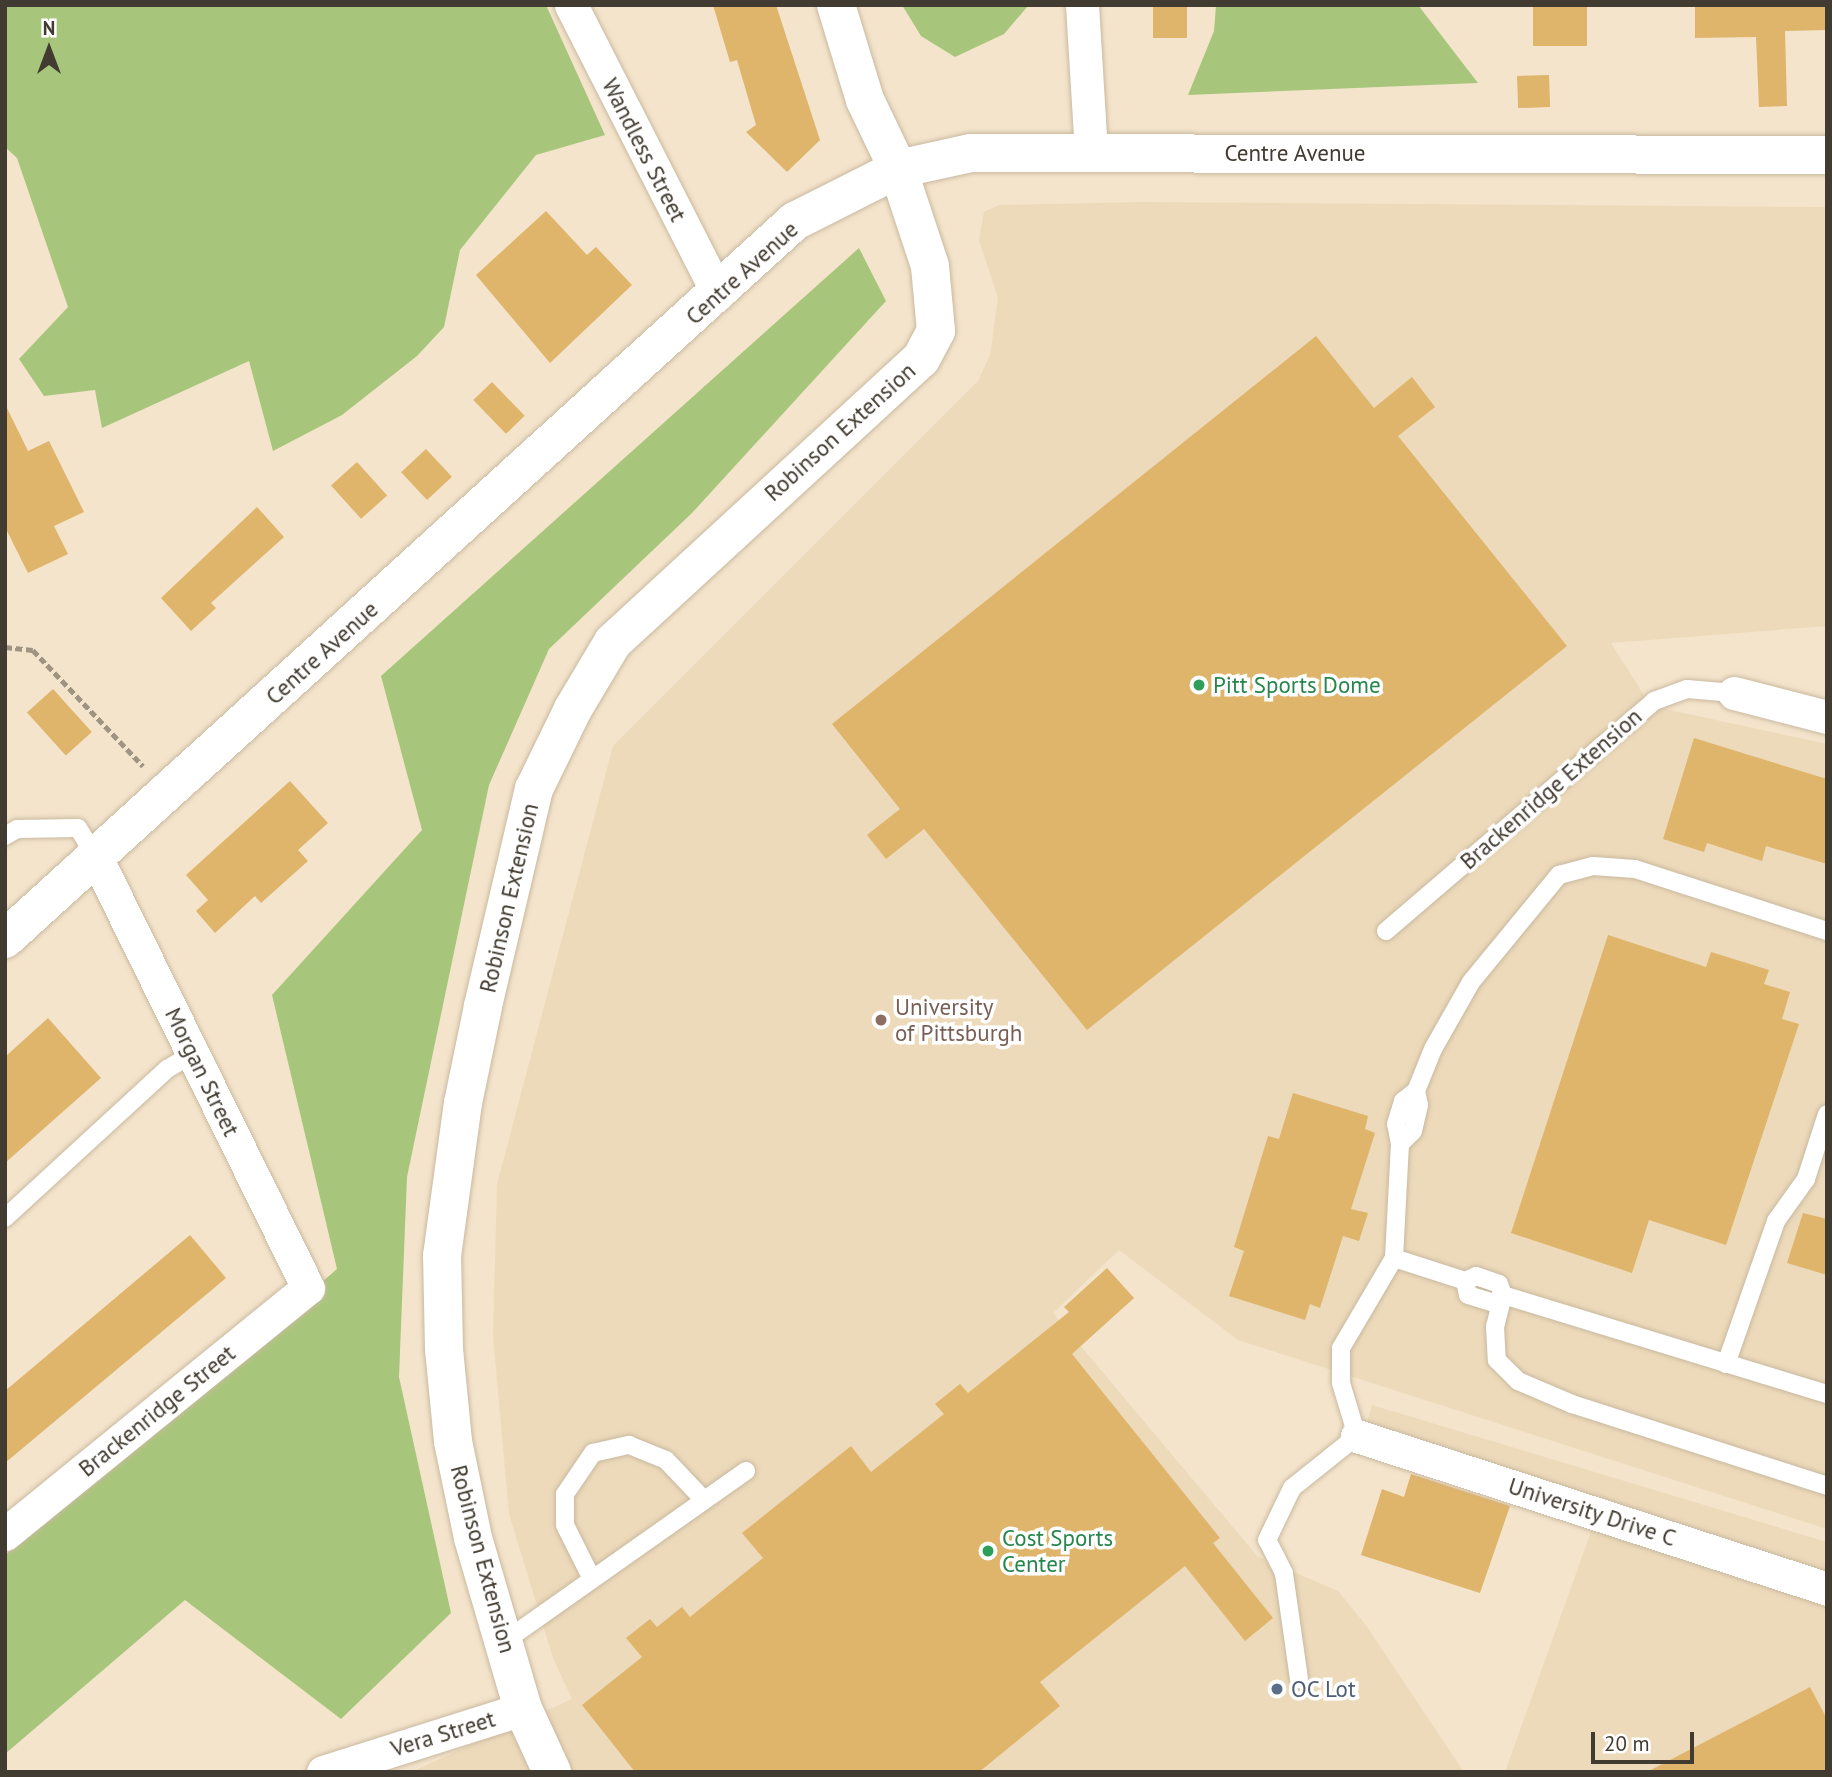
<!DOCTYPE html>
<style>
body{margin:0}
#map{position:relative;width:1832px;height:1777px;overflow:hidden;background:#f4e4cb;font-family:"PT Sans",sans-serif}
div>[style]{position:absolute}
.built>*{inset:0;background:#eddaba}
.forest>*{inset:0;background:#a8c67b}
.building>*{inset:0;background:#dfb46b;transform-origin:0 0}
.path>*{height:4.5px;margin-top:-2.25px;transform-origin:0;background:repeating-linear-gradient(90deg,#9f9482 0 7px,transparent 0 10.5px)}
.roads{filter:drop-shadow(0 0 2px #c8b9a0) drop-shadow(0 0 2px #c8b9a0)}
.service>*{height:18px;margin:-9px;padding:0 9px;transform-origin:9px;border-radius:9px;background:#fff}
.minor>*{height:33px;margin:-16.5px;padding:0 16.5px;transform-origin:16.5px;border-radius:16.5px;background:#fff}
.tertiary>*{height:38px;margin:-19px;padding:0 19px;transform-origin:19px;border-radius:19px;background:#fff}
.secondary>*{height:38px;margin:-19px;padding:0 19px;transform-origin:19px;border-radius:19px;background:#fff}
.dots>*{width:19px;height:19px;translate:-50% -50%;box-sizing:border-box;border:4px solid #fff;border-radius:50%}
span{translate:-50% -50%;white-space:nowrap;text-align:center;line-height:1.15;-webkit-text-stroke:7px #fff;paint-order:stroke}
.street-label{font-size:23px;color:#413b31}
.leisure-label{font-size:23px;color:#27864d}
.left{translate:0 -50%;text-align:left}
.education-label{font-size:23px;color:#785e54}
.service-label{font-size:23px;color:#4e5e75}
.frame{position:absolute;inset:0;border:7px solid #413b31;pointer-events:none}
.north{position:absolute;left:14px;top:14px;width:70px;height:70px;-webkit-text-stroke:5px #fff;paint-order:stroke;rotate:0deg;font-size:19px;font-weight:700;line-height:28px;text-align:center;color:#413b31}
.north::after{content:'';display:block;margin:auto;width:24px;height:32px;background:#413b31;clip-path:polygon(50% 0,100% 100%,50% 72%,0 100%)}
.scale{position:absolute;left:1591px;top:1732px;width:103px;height:32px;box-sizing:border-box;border:4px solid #413b31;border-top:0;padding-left:9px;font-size:21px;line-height:24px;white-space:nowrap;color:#413b31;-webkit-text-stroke:5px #fff;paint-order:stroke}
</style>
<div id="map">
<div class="built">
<i style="clip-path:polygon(1142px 202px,1827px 207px,1827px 626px,1611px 643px,1651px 706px,1827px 744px,1827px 1529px,1238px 1340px,1119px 1250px,1053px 1313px,1258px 1557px,1338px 1591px,1365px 1624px,1464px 1772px,411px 1772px,572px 1699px,553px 1658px,509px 1514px,493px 1336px,497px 1184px,613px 746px,978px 381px,990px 355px,998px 298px,979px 240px,984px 212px,999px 205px)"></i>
<i style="clip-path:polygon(1372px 1405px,1827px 1542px,1827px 1772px,1505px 1772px,1593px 1526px,1359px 1452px)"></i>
</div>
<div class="forest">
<i style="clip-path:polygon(5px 5px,546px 5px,605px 135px,536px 155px,460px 250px,444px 327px,417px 356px,342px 415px,273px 451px,249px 361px,102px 428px,95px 390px,44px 396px,19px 359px,68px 307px,17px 158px,5px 147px)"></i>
<i style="clip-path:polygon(902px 5px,1027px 5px,1027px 7px,1004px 34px,955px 57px,921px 36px)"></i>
<i style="clip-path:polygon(1216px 5px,1418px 5px,1478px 83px,1188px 95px,1214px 31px)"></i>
<i style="clip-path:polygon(859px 248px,886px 301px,692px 513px,549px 649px,489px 785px,407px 1177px,399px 1377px,451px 1613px,341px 1719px,185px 1600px,5px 1754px,5px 1555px,337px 1269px,272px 995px,422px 830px,381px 676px)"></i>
</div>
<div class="building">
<i style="clip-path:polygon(713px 5px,776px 5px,820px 140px,787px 172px,746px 132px,756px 125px,737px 60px,730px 62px)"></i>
<i style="left:1153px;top:5px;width:34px;height:33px"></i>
<i style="left:1533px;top:5px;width:54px;height:41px"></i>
<i style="clip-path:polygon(1695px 5px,1827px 5px,1827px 30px,1785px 31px,1787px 106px,1759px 107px,1756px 37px,1695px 38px)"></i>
<i style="left:1549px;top:75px;width:32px;height:32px;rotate:88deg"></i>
<i style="clip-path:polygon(546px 211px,587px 255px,596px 247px,632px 285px,550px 363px,476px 275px)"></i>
<i style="clip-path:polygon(1316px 336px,1374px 408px,1412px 377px,1435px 407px,1398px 436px,1567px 646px,1087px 1030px,924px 829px,886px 859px,867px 835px,900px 809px,832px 724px)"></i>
<i style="left:492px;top:382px;width:47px;height:26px;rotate:46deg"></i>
<i style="clip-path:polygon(5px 404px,28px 451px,49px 441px,84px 512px,54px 526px,68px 554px,28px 573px,5px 527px)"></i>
<i style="left:426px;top:449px;width:38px;height:34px;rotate:47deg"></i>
<i style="left:357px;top:462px;width:45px;height:35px;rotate:48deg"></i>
<i style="clip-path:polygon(257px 507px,284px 537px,211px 603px,216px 608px,191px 631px,161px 598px)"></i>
<i style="left:53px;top:689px;width:58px;height:35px;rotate:48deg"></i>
<i style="clip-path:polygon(1694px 738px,1827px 779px,1827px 864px,1766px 846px,1762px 861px,1707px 843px,1704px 852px,1663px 839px)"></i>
<i style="clip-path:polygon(290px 781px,328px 823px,298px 850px,308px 861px,261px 903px,255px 896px,215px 933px,196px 911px,208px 900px,186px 875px)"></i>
<i style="clip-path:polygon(1608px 935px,1706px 967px,1711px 952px,1769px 970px,1764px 984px,1790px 992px,1782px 1019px,1799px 1024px,1726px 1245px,1649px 1220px,1632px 1273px,1511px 1233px)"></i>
<i style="clip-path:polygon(48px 1018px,101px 1078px,5px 1163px,5px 1057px)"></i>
<i style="clip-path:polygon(1293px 1093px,1368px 1116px,1365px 1129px,1375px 1133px,1351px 1209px,1368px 1213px,1359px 1241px,1343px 1236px,1320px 1308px,1310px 1304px,1305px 1320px,1229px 1296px,1244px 1251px,1234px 1247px,1268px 1136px,1279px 1139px)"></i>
<i style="clip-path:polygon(1803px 1213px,1827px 1219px,1827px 1275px,1787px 1263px)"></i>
<i style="clip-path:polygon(190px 1235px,226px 1278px,5px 1463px,5px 1391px)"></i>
<i style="clip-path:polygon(1107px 1268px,1134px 1298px,1072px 1354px,1220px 1538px,1213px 1543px,1273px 1618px,1245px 1641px,1185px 1566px,1040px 1682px,1060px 1706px,979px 1772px,635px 1772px,582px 1705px,642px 1657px,626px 1638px,650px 1619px,657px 1627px,682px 1607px,690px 1617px,763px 1558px,742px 1533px,851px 1446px,871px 1472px,944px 1414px,935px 1404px,960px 1384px,968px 1393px,1069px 1312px,1064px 1307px)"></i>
<i style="clip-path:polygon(1411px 1474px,1510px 1506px,1480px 1593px,1361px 1555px,1382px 1489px,1404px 1497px)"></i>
<i style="clip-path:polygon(1810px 1687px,1827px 1719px,1827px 1772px,1647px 1772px)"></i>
</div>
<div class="path">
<i style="left:5px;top:647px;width:28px;rotate:6deg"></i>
<i style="left:33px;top:650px;width:160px;rotate:46.5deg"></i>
</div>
<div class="roads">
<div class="service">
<i style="left:5px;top:836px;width:14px;rotate:-30deg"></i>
<i style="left:17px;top:829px;width:61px;rotate:-0.9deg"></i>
<i style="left:78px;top:828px;width:34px;rotate:58deg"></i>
<i style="left:1386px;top:931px;width:353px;rotate:-40.6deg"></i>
<i style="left:1654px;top:701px;width:35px;rotate:-20deg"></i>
<i style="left:1687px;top:689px;width:47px;rotate:4.9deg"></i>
<i style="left:1400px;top:1144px;width:18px;rotate:-45deg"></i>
<i style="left:1413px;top:1131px;width:27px;rotate:-77deg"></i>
<i style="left:1419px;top:1105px;width:14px;rotate:-102deg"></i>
<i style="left:5px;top:1218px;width:220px;rotate:-42.6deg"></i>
<i style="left:167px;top:1069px;width:30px;rotate:-30deg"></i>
<i style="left:1394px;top:1258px;width:75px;rotate:17.9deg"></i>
<i style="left:1465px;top:1281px;width:12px;rotate:-24deg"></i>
<i style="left:1476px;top:1276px;width:24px;rotate:19deg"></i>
<i style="left:1499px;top:1284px;width:12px;rotate:70deg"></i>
<i style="left:1503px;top:1295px;width:32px;rotate:104deg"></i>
<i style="left:1495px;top:1326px;width:34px;rotate:87deg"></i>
<i style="left:1497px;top:1360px;width:30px;rotate:45deg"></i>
<i style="left:1518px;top:1381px;width:59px;rotate:23.1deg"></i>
<i style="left:1572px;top:1404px;width:268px;rotate:17.8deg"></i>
<i style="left:1465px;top:1281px;width:14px;rotate:78deg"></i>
<i style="left:1468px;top:1295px;width:27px;rotate:17deg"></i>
<i style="left:1494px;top:1303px;width:12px;rotate:-42deg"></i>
<i style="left:1503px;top:1295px;width:339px;rotate:17deg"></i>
<i style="left:1726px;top:1364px;width:151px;rotate:-70.7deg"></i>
<i style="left:1776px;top:1221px;width:52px;rotate:-54.5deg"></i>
<i style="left:1806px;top:1179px;width:68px;rotate:-72.1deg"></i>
<i style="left:592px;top:1579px;width:60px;rotate:-116.6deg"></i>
<i style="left:565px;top:1525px;width:31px;rotate:-90deg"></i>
<i style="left:565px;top:1494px;width:50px;rotate:-55.7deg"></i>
<i style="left:593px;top:1453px;width:37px;rotate:-13deg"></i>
<i style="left:629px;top:1445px;width:40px;rotate:22deg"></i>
<i style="left:666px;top:1460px;width:55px;rotate:46.5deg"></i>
<i style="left:505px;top:1641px;width:295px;rotate:-35.2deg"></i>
<i style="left:1299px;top:1679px;width:107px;rotate:-98.1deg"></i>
<i style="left:1284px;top:1573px;width:37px;rotate:-117deg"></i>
<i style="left:1267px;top:1540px;width:58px;rotate:-64.3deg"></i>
<i style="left:1292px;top:1488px;width:83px;rotate:-38.7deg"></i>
<i style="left:1357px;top:1436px;width:55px;rotate:-106.8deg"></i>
<i style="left:1341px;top:1383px;width:35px;rotate:-90deg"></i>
<i style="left:1341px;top:1348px;width:104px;rotate:-59.5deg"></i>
<i style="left:1394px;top:1258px;width:114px;rotate:-87deg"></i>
<i style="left:1400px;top:1144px;width:20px;rotate:-101deg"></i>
<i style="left:1396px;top:1124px;width:24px;rotate:-73deg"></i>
<i style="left:1403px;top:1101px;width:16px;rotate:-38deg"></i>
<i style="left:1416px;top:1091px;width:45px;rotate:-68deg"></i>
<i style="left:1433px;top:1049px;width:77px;rotate:-60.4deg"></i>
<i style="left:1471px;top:982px;width:139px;rotate:-50.6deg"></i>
<i style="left:1559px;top:875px;width:35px;rotate:-15deg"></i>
<i style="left:1593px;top:866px;width:42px;rotate:4.1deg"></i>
<i style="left:1635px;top:869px;width:202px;rotate:17.9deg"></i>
</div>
<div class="minor">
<i style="left:571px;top:5px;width:324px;rotate:63deg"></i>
<i style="left:1082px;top:5px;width:147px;rotate:86.5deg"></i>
<i style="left:1734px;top:693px;width:96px;rotate:14.5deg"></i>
<i style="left:1357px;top:1436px;width:494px;rotate:18deg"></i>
<i style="left:5px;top:1534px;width:390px;rotate:-39.1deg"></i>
<i style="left:308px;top:1288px;width:480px;rotate:-116.2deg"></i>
<i style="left:323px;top:1772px;width:210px;rotate:-17.5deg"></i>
</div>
<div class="tertiary">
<i style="left:552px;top:1772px;width:69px;rotate:-114.7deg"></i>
<i style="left:523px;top:1709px;width:178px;rotate:-106.3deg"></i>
<i style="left:473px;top:1538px;width:99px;rotate:-101.7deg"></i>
<i style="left:453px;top:1441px;width:92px;rotate:-95.6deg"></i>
<i style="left:444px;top:1349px;width:93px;rotate:-91.2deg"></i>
<i style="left:442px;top:1256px;width:154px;rotate:-82.2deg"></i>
<i style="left:463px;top:1103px;width:99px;rotate:-78.3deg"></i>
<i style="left:483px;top:1006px;width:223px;rotate:-76.8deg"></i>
<i style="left:534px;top:789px;width:89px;rotate:-64deg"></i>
<i style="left:573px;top:709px;width:78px;rotate:-59.2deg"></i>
<i style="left:613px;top:642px;width:418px;rotate:-42.6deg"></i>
<i style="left:921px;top:359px;width:32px;rotate:-62deg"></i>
<i style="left:936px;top:331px;width:65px;rotate:-95.3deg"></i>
<i style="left:930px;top:266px;width:102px;rotate:-108.3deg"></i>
</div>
<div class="secondary">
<i style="left:836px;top:5px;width:99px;rotate:73deg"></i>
<i style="left:865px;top:100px;width:76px;rotate:64.4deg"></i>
<i style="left:5px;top:939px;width:1068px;rotate:-42.27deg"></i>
<i style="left:795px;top:221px;width:115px;rotate:-26.8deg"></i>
<i style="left:898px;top:169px;width:75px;rotate:-12.4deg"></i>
<i style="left:971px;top:153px;width:856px;rotate:0.13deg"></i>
</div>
</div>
<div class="dots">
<i style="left:1199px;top:685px;background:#2e9e5b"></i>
<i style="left:881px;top:1020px;background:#8d6e63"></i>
<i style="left:988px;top:1551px;background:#2e9e5b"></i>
<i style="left:1277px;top:1689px;background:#5c6f8a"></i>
</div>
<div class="street-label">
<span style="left:644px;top:150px;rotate:63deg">Wandless Street</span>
<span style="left:1295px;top:153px">Centre Avenue</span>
<span style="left:742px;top:273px;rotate:-42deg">Centre Avenue</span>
<span style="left:840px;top:432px;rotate:-42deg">Robinson Extension</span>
<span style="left:322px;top:653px;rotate:-42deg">Centre Avenue</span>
<span style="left:1551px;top:789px;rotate:-41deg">Brackenridge Extension</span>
<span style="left:509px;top:898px;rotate:-77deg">Robinson Extension</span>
<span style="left:202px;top:1072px;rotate:64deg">Morgan Street</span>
<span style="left:157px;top:1411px;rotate:-39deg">Brackenridge Street</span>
<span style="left:1592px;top:1512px;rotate:18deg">University Drive C</span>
<span style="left:483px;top:1559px;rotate:75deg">Robinson Extension</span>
<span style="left:443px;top:1734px;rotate:-17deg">Vera Street</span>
</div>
<div class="leisure-label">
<span class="left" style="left:1213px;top:685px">Pitt Sports Dome</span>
<span class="left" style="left:1002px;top:1551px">Cost Sports<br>Center</span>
</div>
<div class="education-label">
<span class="left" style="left:895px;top:1020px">University<br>of Pittsburgh</span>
</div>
<div class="service-label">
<span class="left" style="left:1291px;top:1689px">OC Lot</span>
</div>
<div class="frame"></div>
<div class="north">N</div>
<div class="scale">20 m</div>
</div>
